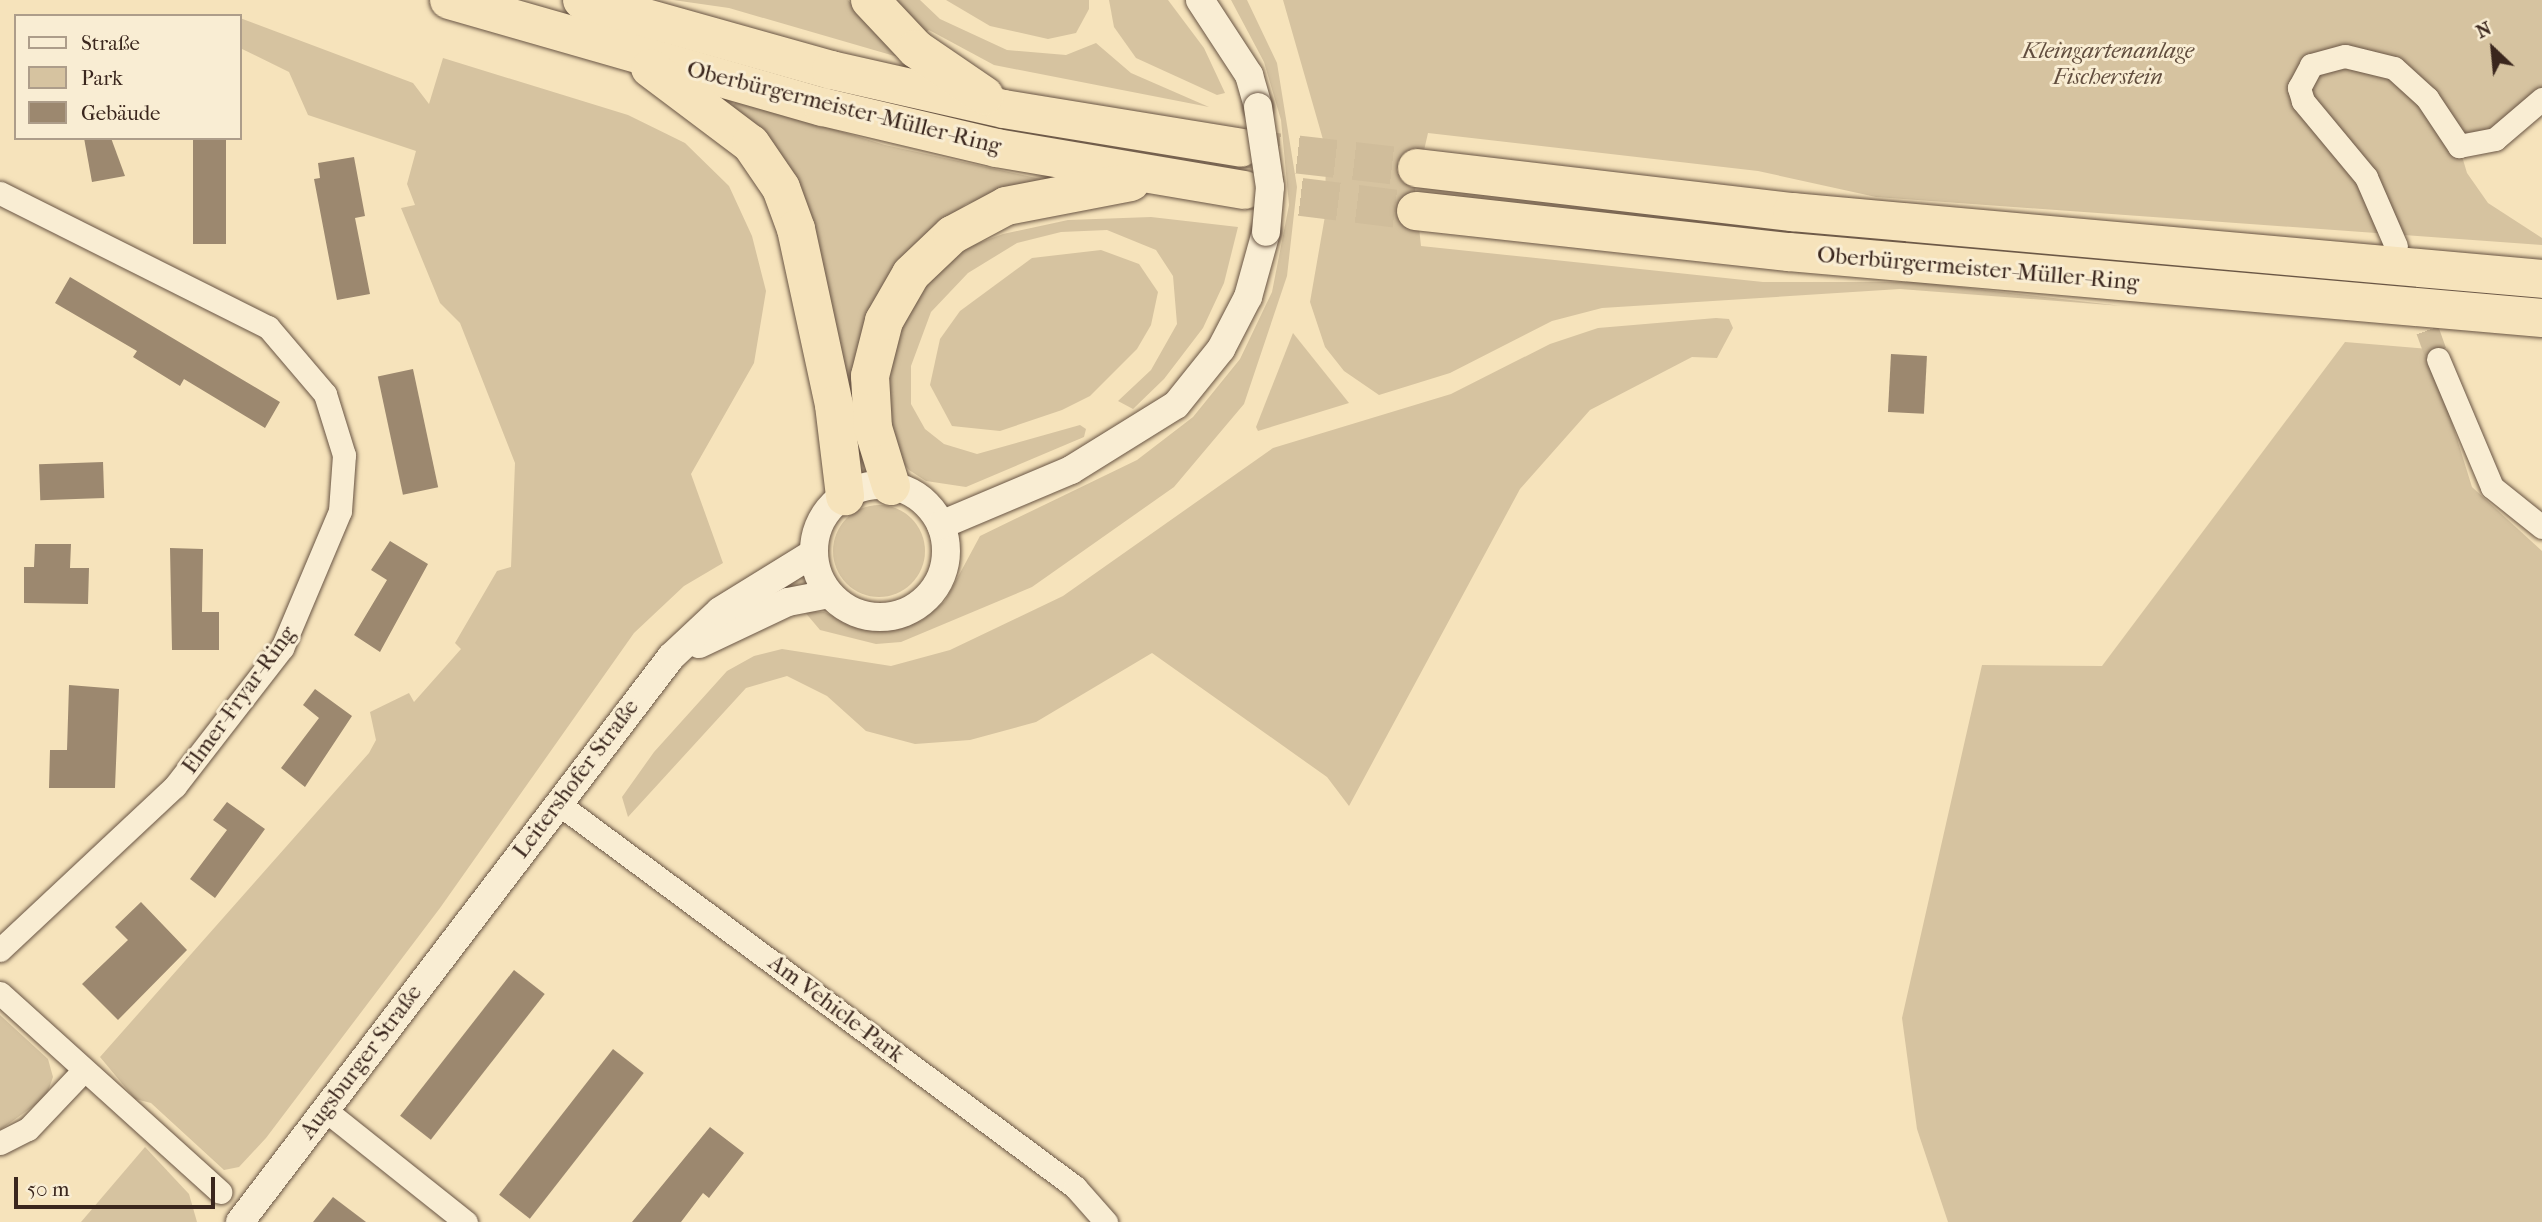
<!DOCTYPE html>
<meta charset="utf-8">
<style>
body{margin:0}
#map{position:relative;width:2542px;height:1222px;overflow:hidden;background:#f6e3bb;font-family:"IM FELL French Canon",serif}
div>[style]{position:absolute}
.green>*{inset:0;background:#d6c3a0}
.round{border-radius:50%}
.building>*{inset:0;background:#9c886f;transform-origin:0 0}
.minor-tunnel>*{height:23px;margin-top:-11.5px;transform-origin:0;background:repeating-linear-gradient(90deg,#d0bd9b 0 23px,transparent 0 34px)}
.trunk-tunnel>*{height:38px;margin-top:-19px;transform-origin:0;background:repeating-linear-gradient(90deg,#d0bd9b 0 38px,transparent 0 57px)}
.roads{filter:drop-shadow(0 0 2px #695544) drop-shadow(0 0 2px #695544)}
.minor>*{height:23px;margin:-11.5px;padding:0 11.5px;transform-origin:11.5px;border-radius:11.5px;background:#f9edd3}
.tertiary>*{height:28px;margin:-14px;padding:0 14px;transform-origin:14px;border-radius:14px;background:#f9edd3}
.tertiary>.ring{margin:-14px;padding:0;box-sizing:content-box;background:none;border:28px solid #f9edd3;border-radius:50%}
.trunk>*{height:38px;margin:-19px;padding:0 19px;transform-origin:19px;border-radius:19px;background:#f6e3bb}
.bridges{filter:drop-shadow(0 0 2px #695544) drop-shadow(0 0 2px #695544)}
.tertiary-bridge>*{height:28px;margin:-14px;padding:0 14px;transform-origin:14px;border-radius:14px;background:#f9edd3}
span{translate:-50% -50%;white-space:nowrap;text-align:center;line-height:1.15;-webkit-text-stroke:6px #f9edd3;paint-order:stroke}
.park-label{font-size:23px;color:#614d3e;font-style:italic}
.street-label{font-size:23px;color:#3a261d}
.legend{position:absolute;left:14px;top:14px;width:228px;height:126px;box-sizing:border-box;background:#f9edd3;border:2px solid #ad9d8a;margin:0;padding:9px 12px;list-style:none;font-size:21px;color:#3a261d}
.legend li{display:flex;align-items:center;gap:14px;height:35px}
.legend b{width:35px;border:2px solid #ad9d8a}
.north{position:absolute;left:2458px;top:14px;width:70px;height:70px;-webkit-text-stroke:5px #f9edd3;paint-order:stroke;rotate:334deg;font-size:19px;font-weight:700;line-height:28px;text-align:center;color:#3a261d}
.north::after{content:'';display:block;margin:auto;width:24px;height:32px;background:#3a261d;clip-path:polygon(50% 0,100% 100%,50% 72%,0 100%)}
.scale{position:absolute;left:14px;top:1177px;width:201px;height:32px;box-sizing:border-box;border:4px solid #3a261d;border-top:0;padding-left:9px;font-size:21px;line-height:24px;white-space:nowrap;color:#3a261d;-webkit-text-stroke:5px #f9edd3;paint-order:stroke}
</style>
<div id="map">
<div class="green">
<i style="clip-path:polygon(673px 0,848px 0,898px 57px,729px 8px)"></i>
<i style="clip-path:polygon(894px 0,920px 0,940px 19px,1007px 50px,1066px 55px,1096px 43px,1131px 73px,1209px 107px,994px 65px,929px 30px,924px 34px)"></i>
<i style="clip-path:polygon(946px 0,1089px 0,1089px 9px,1076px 33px,1048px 39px,990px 26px)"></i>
<i style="clip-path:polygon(1109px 0,1168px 0,1204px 48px,1225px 93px,1217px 95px,1136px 58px,1114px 27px)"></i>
<i style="clip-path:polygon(1231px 0,1247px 0,1277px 63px,1297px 187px,1287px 276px,1244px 404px,1174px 487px,1032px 587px,901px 642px,876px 644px,820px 630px,804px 611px,824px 612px,865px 630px,921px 621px,945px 601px,980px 536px,1137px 460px,1193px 417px,1240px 359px,1272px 292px,1289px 205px,1281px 120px,1264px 62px)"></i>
<i style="clip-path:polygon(1283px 0,2542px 0,2542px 99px,2459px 146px,2467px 173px,2488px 203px,2542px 238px,2542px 245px,1876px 197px,1758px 171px,1428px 133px,1415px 190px,1421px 246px,1763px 282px,1917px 282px,2122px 306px,1900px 289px,1602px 308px,1552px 321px,1450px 373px,1379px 395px,1344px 371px,1325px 347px,1310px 302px,1325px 216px,1326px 150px)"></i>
<i style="clip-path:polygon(240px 18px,413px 83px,429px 104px,443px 58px,628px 115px,685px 143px,729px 186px,752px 236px,766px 291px,754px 363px,691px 474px,723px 563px,684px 586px,634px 633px,440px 908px,266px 1138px,239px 1167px,224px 1170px,151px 1103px,135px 1099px,100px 1057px,369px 753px,376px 740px,370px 712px,409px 693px,414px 702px,461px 649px,455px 643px,497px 571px,511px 567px,515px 463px,460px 323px,440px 303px,401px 208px,415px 205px,407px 184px,416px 151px,308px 115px,289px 72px,240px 48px)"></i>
<i style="clip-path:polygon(738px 100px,885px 145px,1041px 179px,966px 204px,912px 253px,864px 468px,731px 107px)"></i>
<i style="clip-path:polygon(1151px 217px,1238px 227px,1224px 283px,1203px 328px,1164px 379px,1133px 409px,1118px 401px,1151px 370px,1177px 324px,1173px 276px,1156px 250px,1107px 230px,1061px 232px,1017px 243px,968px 273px,931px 312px,911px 366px,911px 404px,925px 429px,944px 444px,977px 454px,1080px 425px,1086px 429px,1084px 437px,966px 487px,926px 481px,909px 470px,897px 456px,885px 422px,887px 360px,918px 290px,957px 251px,1003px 234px,1068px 220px)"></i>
<i style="clip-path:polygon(1101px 250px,1139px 264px,1158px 292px,1151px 325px,1137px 349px,1090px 396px,1062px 410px,1000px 431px,952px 426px,930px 385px,940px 339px,960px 311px,1032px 258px)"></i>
<i style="clip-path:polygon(1716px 318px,1729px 319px,1733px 328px,1717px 358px,1692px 357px,1590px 410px,1520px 489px,1349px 806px,1327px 777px,1152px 653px,1036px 722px,970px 740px,915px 744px,866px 731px,827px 696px,787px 676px,746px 688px,628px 817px,622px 797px,654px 752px,727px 671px,754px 656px,782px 649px,891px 666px,950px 650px,1063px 596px,1273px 448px,1451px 394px,1550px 344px,1598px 328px)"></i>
<i style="clip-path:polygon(1293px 333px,1349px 403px,1258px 431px,1256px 427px)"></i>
<i style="clip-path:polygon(2345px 342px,2429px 349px,2472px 487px,2542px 551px,2542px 1222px,1948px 1222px,1917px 1129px,1902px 1018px,1982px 665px,2102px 666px)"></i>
<i class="round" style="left:833px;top:505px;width:92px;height:92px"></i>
<i style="clip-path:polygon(0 1015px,48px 1059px,53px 1077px,46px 1097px,0 1130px)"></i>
<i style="clip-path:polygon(145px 1147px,189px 1194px,197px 1222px,81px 1222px)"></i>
</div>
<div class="building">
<i style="clip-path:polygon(84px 138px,111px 138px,125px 176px,92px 182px)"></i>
<i style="left:193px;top:138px;width:33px;height:106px"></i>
<i style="clip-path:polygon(354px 157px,365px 216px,355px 218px,370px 294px,337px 300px,314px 179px,320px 178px,318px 163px)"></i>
<i style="clip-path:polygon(70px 277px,280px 402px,265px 428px,184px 379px,180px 386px,133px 357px,137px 351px,55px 303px)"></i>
<i style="left:1891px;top:354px;width:36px;height:58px;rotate:3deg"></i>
<i style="left:413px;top:369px;width:121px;height:36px;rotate:78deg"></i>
<i style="left:103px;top:462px;width:36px;height:64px;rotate:88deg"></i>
<i style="clip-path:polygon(390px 541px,428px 564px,380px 652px,354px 635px,387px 580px,371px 570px)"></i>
<i style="clip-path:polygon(35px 544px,71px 544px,70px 568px,89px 568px,88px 604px,24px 603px,24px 567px,34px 567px)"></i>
<i style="clip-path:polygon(170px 548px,203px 549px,202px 612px,219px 612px,219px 650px,172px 650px)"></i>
<i style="clip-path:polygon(69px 685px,119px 689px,115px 788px,49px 788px,50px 750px,67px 750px)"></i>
<i style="clip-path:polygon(315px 689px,352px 716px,305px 787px,281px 768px,319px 718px,303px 705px)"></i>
<i style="clip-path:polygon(227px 802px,265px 829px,215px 898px,190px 879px,227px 830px,213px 820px)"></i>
<i style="clip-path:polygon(141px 902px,187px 950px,118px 1020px,82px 984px,128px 940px,115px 927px)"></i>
<i style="left:514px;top:970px;width:39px;height:185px;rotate:38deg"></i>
<i style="left:613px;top:1049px;width:39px;height:185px;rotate:38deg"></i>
<i style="clip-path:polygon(710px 1127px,744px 1153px,709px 1198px,703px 1193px,681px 1222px,632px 1222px)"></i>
<i style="clip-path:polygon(333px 1197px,366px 1222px,313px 1222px)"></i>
</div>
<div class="minor-tunnel">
<i style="left:2416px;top:298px;width:65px;rotate:70.2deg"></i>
</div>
<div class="trunk-tunnel">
<i style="left:1241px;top:148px;width:177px;rotate:6.5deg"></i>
<i style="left:1244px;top:190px;width:173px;rotate:7deg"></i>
</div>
<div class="roads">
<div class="minor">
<i style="left:0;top:193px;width:300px;rotate:26.6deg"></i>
<i style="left:268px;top:327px;width:88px;rotate:49.6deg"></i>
<i style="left:325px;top:394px;width:64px;rotate:72.7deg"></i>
<i style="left:344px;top:455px;width:56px;rotate:94.1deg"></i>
<i style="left:340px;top:511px;width:149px;rotate:112.9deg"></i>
<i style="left:282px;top:648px;width:175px;rotate:127.8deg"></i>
<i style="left:175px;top:786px;width:240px;rotate:136.9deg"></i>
<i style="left:2396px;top:246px;width:75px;rotate:-113.5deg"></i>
<i style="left:2366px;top:177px;width:99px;rotate:-129.7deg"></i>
<i style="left:2303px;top:101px;width:14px;rotate:-107deg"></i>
<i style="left:2299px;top:88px;width:26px;rotate:-62deg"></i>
<i style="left:2311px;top:65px;width:35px;rotate:-15deg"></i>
<i style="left:2345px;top:56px;width:50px;rotate:13.8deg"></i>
<i style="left:2394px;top:68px;width:45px;rotate:42.3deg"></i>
<i style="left:2427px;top:98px;width:58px;rotate:56.3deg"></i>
<i style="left:2459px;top:146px;width:37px;rotate:-11deg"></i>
<i style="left:2495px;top:139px;width:62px;rotate:-40.4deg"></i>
<i style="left:2438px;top:359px;width:139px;rotate:67.1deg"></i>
<i style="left:2492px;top:487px;width:64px;rotate:38.7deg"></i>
<i style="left:559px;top:804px;width:643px;rotate:36.58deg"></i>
<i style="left:1075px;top:1187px;width:47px;rotate:48.5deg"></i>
<i style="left:0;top:993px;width:297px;rotate:42.1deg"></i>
<i style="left:325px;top:1110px;width:180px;rotate:38.5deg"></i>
<i style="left:0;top:1143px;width:31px;rotate:-27deg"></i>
<i style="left:28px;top:1129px;width:81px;rotate:-46.5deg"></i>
</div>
<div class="tertiary">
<i style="left:1200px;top:0;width:90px;rotate:56.8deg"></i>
<i style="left:1249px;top:75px;width:33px;rotate:74deg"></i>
<i class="ring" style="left:814px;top:485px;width:104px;height:104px"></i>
<i style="left:941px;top:525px;width:141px;rotate:-22.9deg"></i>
<i style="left:1071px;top:470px;width:123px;rotate:-31.8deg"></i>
<i style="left:1176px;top:405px;width:72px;rotate:-51.2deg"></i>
<i style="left:1221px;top:349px;width:59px;rotate:-62.6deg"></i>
<i style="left:1248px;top:297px;width:67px;rotate:-74.5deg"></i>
<i style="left:699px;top:644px;width:98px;rotate:-25.3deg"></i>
<i style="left:788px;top:602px;width:42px;rotate:-11deg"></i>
<i style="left:240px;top:1222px;width:711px;rotate:-52.66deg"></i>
<i style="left:671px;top:657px;width:67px;rotate:-43.2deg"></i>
<i style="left:720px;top:611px;width:110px;rotate:-31.7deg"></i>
</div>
<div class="trunk">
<i style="left:449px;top:0;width:389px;rotate:16deg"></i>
<i style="left:823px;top:107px;width:178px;rotate:13.3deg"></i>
<i style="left:996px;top:148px;width:252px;rotate:9.6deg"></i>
<i style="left:582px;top:0;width:259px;rotate:15.7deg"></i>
<i style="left:831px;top:70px;width:177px;rotate:12.7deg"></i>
<i style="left:1004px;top:109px;width:240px;rotate:9.3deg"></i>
<i style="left:870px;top:0;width:67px;rotate:46.8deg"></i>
<i style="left:916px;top:49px;width:83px;rotate:34.3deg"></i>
<i style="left:650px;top:68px;width:126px;rotate:37deg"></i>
<i style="left:751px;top:144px;width:53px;rotate:55.7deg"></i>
<i style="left:781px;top:188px;width:44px;rotate:69.9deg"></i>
<i style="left:796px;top:229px;width:180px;rotate:77.8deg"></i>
<i style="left:834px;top:405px;width:92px;rotate:83.1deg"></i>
<i style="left:1417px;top:168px;width:378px;rotate:6.7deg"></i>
<i style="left:1792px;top:212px;width:753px;rotate:5.1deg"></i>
<i style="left:1416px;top:211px;width:375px;rotate:6.3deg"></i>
<i style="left:1789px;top:252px;width:756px;rotate:5.01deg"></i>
<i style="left:891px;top:486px;width:61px;rotate:-107.2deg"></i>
<i style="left:873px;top:428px;width:52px;rotate:-93.3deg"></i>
<i style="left:870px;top:376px;width:57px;rotate:-75.7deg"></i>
<i style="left:884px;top:321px;width:54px;rotate:-60.1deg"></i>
<i style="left:911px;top:274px;width:57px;rotate:-43.6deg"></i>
<i style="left:952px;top:235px;width:61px;rotate:-28.2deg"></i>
<i style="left:1006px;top:206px;width:127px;rotate:-10.9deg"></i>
</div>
</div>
<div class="bridges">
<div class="tertiary-bridge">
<i style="left:1258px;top:107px;width:81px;rotate:81.5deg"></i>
<i style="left:1270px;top:187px;width:45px;rotate:95.1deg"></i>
</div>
</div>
<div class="park-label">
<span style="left:2108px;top:64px">Kleingartenanlage<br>Fischerstein</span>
</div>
<div class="street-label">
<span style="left:844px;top:108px;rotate:14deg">Oberbürgermeister-Müller-Ring</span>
<span style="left:1978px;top:269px;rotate:5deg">Oberbürgermeister-Müller-Ring</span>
<span style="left:239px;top:700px;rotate:-54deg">Elmer-Fryar-Ring</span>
<span style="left:576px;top:779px;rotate:-53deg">Leitershofer Straße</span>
<span style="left:836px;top:1009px;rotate:37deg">Am Vehicle-Park</span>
<span style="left:361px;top:1062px;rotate:-53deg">Augsburger Straße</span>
</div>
<ul class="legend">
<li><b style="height:9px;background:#f9edd3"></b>Straße</li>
<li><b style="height:19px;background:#d6c3a0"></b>Park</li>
<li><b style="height:19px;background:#9c886f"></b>Gebäude</li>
</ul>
<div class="north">N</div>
<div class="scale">50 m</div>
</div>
